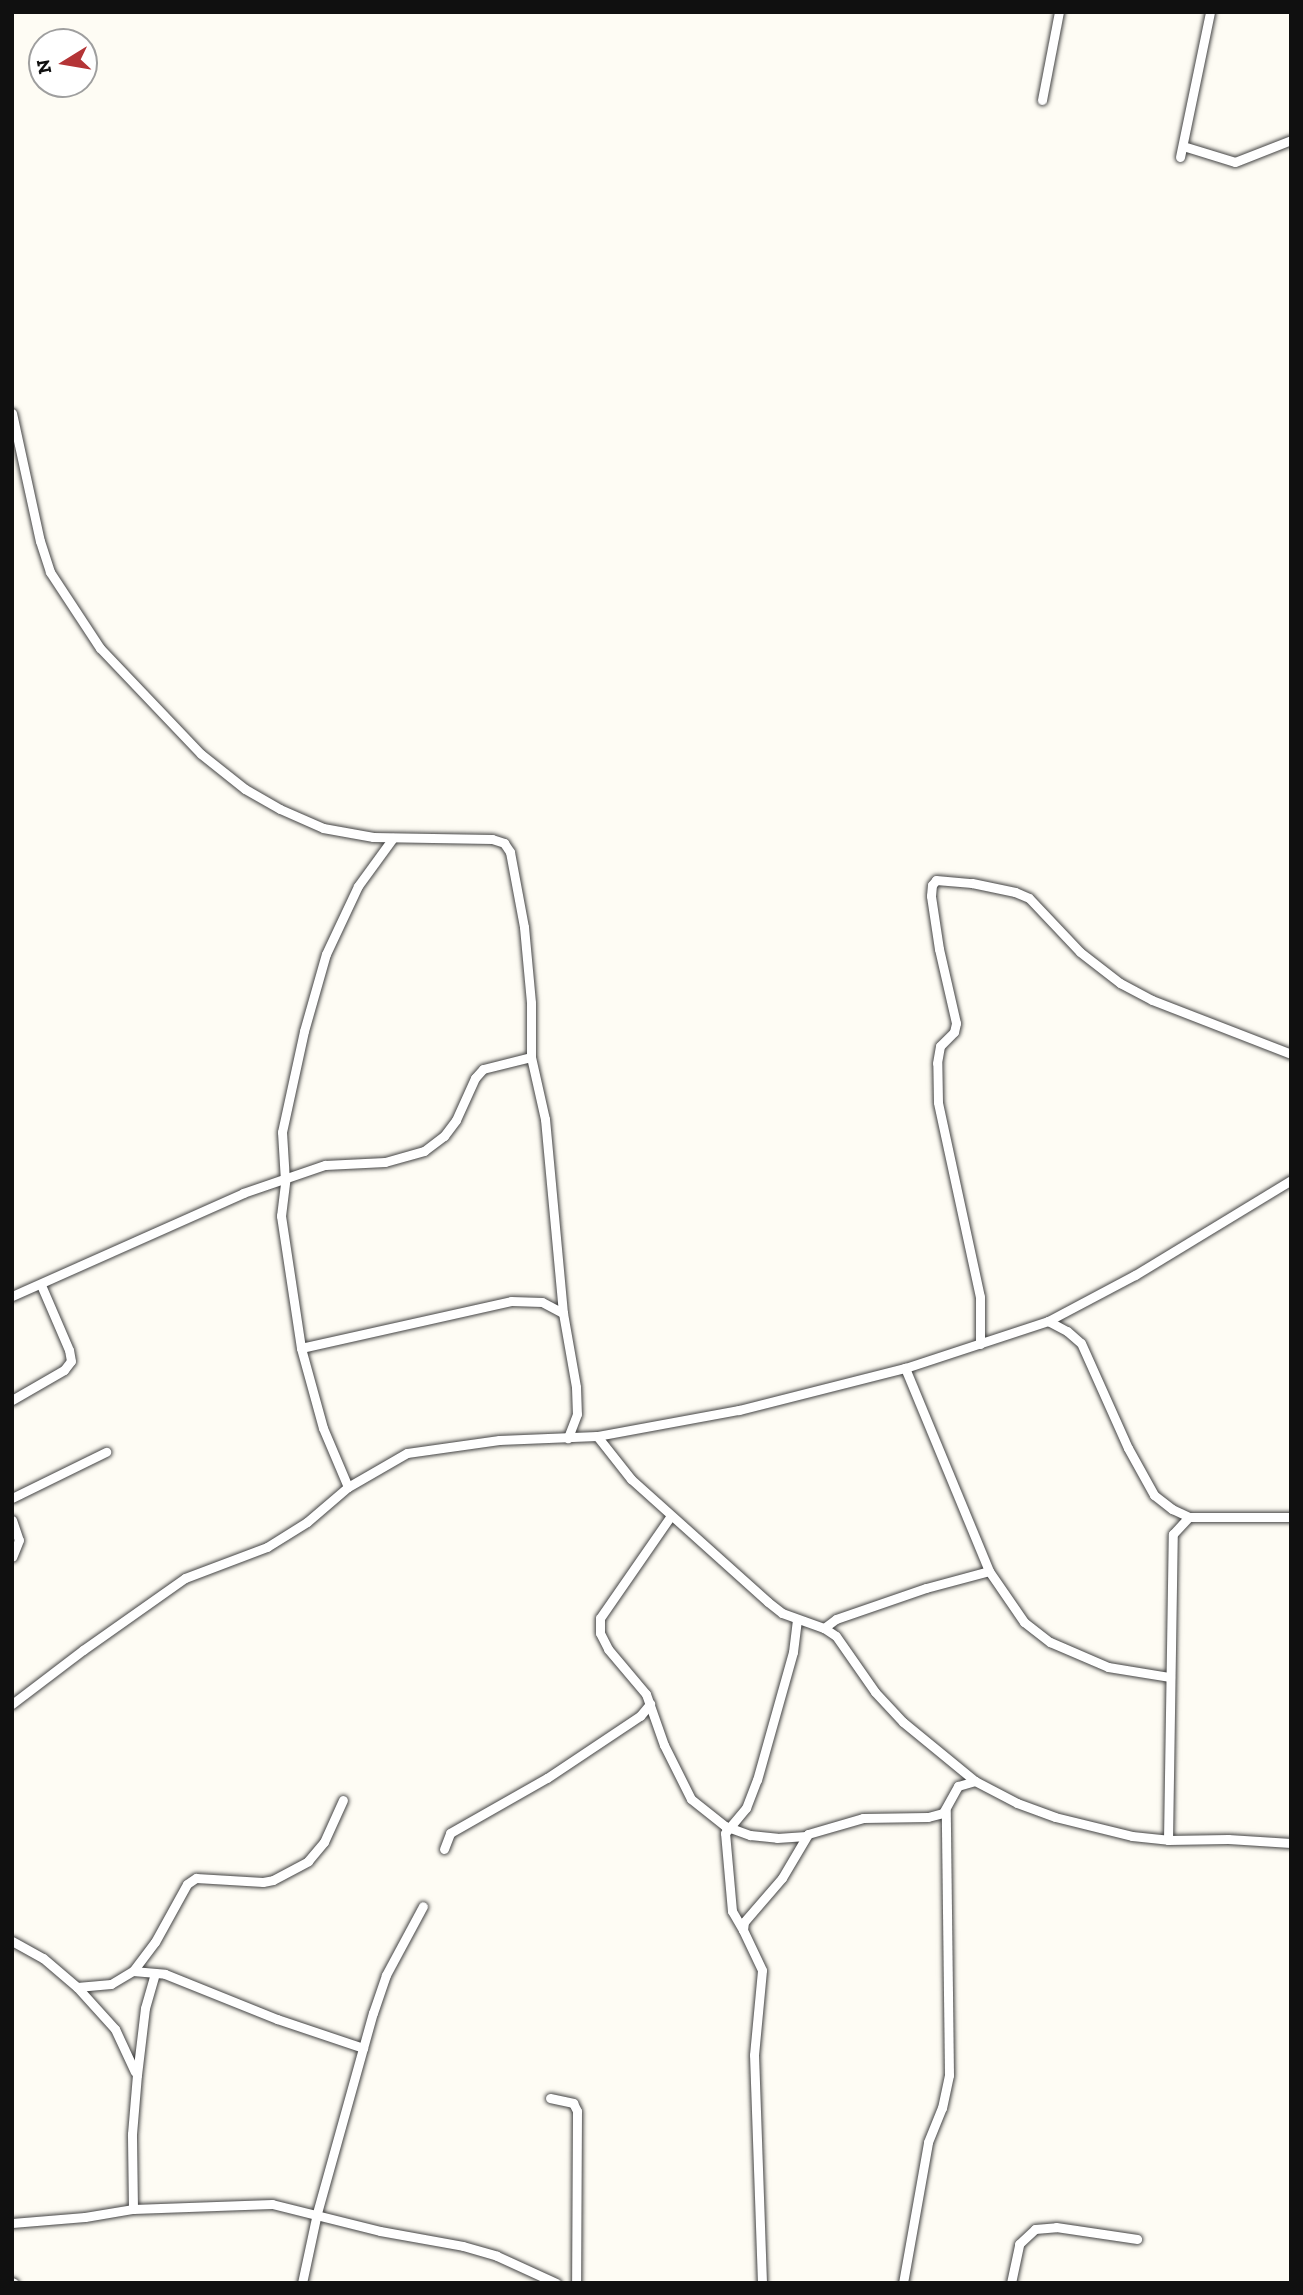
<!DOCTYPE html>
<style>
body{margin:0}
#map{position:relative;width:1303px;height:2295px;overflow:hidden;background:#fefcf4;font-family:"Zilla Slab",serif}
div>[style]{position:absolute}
.roads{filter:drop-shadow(0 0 2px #434343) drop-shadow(0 0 2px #434343)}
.minor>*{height:9px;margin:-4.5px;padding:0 4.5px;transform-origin:4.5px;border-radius:4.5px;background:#fff}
span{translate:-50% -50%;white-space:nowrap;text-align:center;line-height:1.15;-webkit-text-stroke:7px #fff;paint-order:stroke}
.frame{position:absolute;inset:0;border:14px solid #101010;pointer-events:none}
.north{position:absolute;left:28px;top:28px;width:70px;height:70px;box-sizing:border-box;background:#fff;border:2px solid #9f9f9f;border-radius:50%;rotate:259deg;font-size:19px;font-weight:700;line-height:28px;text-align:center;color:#101010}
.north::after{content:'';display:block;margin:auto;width:24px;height:32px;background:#b43436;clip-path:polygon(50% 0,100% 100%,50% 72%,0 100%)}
</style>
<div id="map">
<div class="roads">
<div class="minor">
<i style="left:1042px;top:100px;width:90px;rotate:-79.1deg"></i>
<i style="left:1183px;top:146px;width:54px;rotate:17.1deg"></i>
<i style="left:1235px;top:162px;width:60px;rotate:-21.4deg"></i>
<i style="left:1180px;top:157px;width:148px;rotate:-78.3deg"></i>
<i style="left:12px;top:413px;width:131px;rotate:77.7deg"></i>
<i style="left:40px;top:541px;width:33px;rotate:72deg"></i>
<i style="left:50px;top:572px;width:91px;rotate:56.7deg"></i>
<i style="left:100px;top:648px;width:146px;rotate:46.4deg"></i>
<i style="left:201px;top:754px;width:56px;rotate:38.5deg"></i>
<i style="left:245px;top:789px;width:40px;rotate:29.7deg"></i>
<i style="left:280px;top:809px;width:47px;rotate:23.8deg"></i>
<i style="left:323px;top:828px;width:51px;rotate:10.2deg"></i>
<i style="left:373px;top:837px;width:119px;rotate:1deg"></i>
<i style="left:492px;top:839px;width:13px;rotate:18deg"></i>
<i style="left:504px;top:843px;width:11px;rotate:56deg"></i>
<i style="left:510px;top:852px;width:76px;rotate:79.4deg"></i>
<i style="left:524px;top:927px;width:76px;rotate:84.7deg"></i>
<i style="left:531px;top:1003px;width:54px;rotate:90deg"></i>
<i style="left:531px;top:1057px;width:64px;rotate:77.3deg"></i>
<i style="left:545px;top:1119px;width:195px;rotate:84.7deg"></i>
<i style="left:563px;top:1313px;width:75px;rotate:80deg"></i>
<i style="left:576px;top:1387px;width:27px;rotate:88deg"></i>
<i style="left:577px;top:1414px;width:26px;rotate:111deg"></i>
<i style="left:12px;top:1296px;width:253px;rotate:-24deg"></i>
<i style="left:243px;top:1193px;width:87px;rotate:-18.9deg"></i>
<i style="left:325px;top:1165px;width:60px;rotate:-2.9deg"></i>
<i style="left:385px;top:1162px;width:41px;rotate:-15.8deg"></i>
<i style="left:424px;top:1151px;width:25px;rotate:-37deg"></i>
<i style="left:444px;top:1136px;width:20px;rotate:-53deg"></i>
<i style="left:456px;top:1120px;width:46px;rotate:-65.7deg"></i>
<i style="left:475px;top:1078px;width:12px;rotate:-48deg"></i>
<i style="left:483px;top:1069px;width:49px;rotate:-14deg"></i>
<i style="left:1048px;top:1321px;width:21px;rotate:28deg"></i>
<i style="left:1067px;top:1331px;width:18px;rotate:41deg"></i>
<i style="left:1081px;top:1343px;width:115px;rotate:65.9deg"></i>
<i style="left:1128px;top:1448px;width:54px;rotate:61deg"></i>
<i style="left:1154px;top:1495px;width:23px;rotate:38deg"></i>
<i style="left:1172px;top:1509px;width:19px;rotate:25deg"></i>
<i style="left:1189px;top:1517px;width:102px"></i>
<i style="left:980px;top:1344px;width:47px;rotate:-90deg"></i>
<i style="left:980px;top:1297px;width:199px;rotate:-102.2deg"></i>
<i style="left:938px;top:1102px;width:39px;rotate:-91deg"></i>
<i style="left:937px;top:1063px;width:17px;rotate:-80deg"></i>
<i style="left:940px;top:1046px;width:20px;rotate:-45deg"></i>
<i style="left:954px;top:1032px;width:9px;rotate:-77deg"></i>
<i style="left:956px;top:1023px;width:76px;rotate:-102.9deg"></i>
<i style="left:939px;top:949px;width:54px;rotate:-98.6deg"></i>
<i style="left:931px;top:896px;width:11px;rotate:-85deg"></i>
<i style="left:932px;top:885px;width:6px;rotate:-51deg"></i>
<i style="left:936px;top:880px;width:36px;rotate:5deg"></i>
<i style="left:972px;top:883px;width:44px;rotate:11.8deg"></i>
<i style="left:1015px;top:892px;width:15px;rotate:23deg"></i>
<i style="left:1029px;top:898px;width:74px;rotate:46.6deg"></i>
<i style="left:1080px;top:952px;width:51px;rotate:37.8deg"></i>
<i style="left:1120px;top:983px;width:36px;rotate:28deg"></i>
<i style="left:1152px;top:1000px;width:149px;rotate:21.2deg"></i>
<i style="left:301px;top:1348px;width:215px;rotate:-12.6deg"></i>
<i style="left:511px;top:1301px;width:31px;rotate:2deg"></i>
<i style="left:542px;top:1302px;width:24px;rotate:28deg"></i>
<i style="left:905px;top:1368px;width:220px;rotate:67.5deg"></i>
<i style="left:989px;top:1571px;width:62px;rotate:55.5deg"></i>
<i style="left:1024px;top:1622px;width:33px;rotate:38deg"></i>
<i style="left:1050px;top:1642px;width:63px;rotate:23.3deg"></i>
<i style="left:1108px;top:1667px;width:63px;rotate:9.2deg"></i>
<i style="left:12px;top:1400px;width:60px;rotate:-30deg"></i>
<i style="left:64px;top:1370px;width:11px;rotate:-52deg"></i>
<i style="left:71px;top:1361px;width:11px;rotate:-100deg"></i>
<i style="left:69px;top:1350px;width:71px;rotate:-113.3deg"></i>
<i style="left:597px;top:1436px;width:55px;rotate:51.7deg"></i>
<i style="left:631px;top:1479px;width:184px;rotate:41.9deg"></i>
<i style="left:768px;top:1602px;width:18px;rotate:38deg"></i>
<i style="left:782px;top:1613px;width:45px;rotate:19.7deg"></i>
<i style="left:824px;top:1628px;width:14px;rotate:34deg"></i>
<i style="left:836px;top:1636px;width:68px;rotate:55.1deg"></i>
<i style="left:875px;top:1692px;width:41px;rotate:47deg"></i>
<i style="left:903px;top:1722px;width:93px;rotate:39.3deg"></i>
<i style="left:975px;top:1781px;width:47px;rotate:27.6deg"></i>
<i style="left:1017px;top:1803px;width:40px;rotate:20.2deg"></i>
<i style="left:1055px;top:1817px;width:79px;rotate:13.9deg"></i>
<i style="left:1132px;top:1836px;width:36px;rotate:6deg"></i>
<i style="left:1168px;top:1840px;width:60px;rotate:-1deg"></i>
<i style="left:1228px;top:1839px;width:63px;rotate:3.6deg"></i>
<i style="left:348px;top:1487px;width:64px;rotate:-113deg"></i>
<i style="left:323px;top:1428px;width:83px;rotate:-105.4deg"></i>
<i style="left:301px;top:1348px;width:134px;rotate:-98.6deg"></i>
<i style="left:281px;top:1216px;width:35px;rotate:-83deg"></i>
<i style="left:285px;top:1181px;width:49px;rotate:-93.5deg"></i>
<i style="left:282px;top:1132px;width:103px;rotate:-77.7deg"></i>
<i style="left:304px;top:1031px;width:80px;rotate:-74.1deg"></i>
<i style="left:326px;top:954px;width:75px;rotate:-64.8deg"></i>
<i style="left:358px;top:886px;width:59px;rotate:-53.9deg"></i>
<i style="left:12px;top:1498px;width:105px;rotate:-26.1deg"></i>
<i style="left:670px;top:1517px;width:123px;rotate:124.7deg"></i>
<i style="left:600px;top:1618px;width:15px;rotate:90deg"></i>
<i style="left:600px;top:1633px;width:18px;rotate:63deg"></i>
<i style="left:608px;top:1649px;width:59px;rotate:49.8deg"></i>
<i style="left:646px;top:1694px;width:54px;rotate:70.6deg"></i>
<i style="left:664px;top:1745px;width:60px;rotate:63.4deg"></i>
<i style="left:691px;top:1799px;width:43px;rotate:38.5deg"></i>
<i style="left:725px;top:1826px;width:27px;rotate:20deg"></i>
<i style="left:750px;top:1835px;width:27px;rotate:6deg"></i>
<i style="left:777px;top:1838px;width:29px;rotate:-4deg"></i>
<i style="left:12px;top:1520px;width:21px;rotate:71deg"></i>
<i style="left:19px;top:1540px;width:18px;rotate:112deg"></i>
<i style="left:824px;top:1628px;width:15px;rotate:-37deg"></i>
<i style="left:836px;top:1619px;width:95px;rotate:-19deg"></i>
<i style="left:926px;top:1588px;width:65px;rotate:-15.1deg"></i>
<i style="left:12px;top:1704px;width:89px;rotate:-37.3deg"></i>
<i style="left:83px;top:1650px;width:125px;rotate:-35.2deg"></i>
<i style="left:185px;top:1578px;width:88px;rotate:-20.7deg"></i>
<i style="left:267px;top:1547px;width:47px;rotate:-32deg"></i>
<i style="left:307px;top:1522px;width:54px;rotate:-40.5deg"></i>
<i style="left:348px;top:1487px;width:68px;rotate:-30deg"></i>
<i style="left:407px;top:1453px;width:93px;rotate:-8deg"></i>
<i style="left:499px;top:1440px;width:98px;rotate:-2.3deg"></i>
<i style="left:597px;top:1436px;width:144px;rotate:-10.4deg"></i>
<i style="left:739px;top:1410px;width:171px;rotate:-14.2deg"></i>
<i style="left:905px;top:1368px;width:151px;rotate:-18.2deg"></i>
<i style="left:1048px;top:1321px;width:98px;rotate:-27.9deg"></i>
<i style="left:1135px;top:1275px;width:183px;rotate:-31.3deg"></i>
<i style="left:1168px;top:1840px;width:306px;rotate:-89.1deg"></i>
<i style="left:1173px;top:1534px;width:23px;rotate:-47deg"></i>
<i style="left:444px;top:1849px;width:17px;rotate:-69deg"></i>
<i style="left:450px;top:1833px;width:112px;rotate:-29.6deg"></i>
<i style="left:547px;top:1778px;width:112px;rotate:-33.7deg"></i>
<i style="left:640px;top:1716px;width:16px;rotate:-50deg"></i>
<i style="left:743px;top:1930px;width:22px;rotate:-120deg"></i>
<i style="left:732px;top:1911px;width:78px;rotate:-95.1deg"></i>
<i style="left:725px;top:1833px;width:33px;rotate:-50deg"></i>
<i style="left:746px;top:1808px;width:30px;rotate:-69deg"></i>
<i style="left:757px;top:1780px;width:133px;rotate:-74.3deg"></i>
<i style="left:793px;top:1652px;width:32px;rotate:-83deg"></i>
<i style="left:12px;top:1941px;width:35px;rotate:29deg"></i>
<i style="left:43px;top:1958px;width:45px;rotate:40.5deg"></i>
<i style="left:77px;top:1987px;width:57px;rotate:47.9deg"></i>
<i style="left:115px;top:2029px;width:47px;rotate:65.1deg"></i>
<i style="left:133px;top:1971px;width:32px;rotate:5deg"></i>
<i style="left:165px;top:1974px;width:121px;rotate:21.9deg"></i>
<i style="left:277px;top:2019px;width:91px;rotate:18.6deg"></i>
<i style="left:77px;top:1987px;width:34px;rotate:-5deg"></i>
<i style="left:111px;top:1984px;width:26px;rotate:-31deg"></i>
<i style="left:133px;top:1971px;width:36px;rotate:-53deg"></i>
<i style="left:155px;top:1942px;width:66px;rotate:-61.1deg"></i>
<i style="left:187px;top:1884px;width:11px;rotate:-34deg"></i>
<i style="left:196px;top:1878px;width:67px;rotate:3.4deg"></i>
<i style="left:263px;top:1882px;width:10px;rotate:-11deg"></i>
<i style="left:273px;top:1880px;width:40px;rotate:-28deg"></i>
<i style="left:308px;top:1861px;width:25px;rotate:-50deg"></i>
<i style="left:324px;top:1842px;width:46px;rotate:-65.7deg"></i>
<i style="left:550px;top:2098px;width:24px;rotate:12deg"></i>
<i style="left:573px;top:2103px;width:9px;rotate:63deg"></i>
<i style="left:577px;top:2111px;width:172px;rotate:90.3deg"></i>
<i style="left:133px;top:2209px;width:75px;rotate:-90.8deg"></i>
<i style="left:132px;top:2134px;width:59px;rotate:-85.2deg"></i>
<i style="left:137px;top:2075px;width:67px;rotate:-83.2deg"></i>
<i style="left:145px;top:2008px;width:36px;rotate:-74deg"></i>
<i style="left:12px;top:2223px;width:73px;rotate:-4.7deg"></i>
<i style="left:85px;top:2217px;width:49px;rotate:-9.5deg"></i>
<i style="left:133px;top:2209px;width:139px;rotate:-2.1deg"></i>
<i style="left:272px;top:2204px;width:111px;rotate:14deg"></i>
<i style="left:380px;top:2231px;width:84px;rotate:10.2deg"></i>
<i style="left:463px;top:2246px;width:35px;rotate:16deg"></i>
<i style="left:497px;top:2256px;width:65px;rotate:24.6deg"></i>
<i style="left:12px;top:2282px;width:2px;rotate:27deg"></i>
<i style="left:302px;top:2283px;width:72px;rotate:-77.9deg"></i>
<i style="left:317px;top:2213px;width:208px;rotate:-74.4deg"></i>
<i style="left:373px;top:2013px;width:40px;rotate:-71.1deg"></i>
<i style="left:386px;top:1975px;width:78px;rotate:-61.8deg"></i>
<i style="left:762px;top:2283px;width:228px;rotate:-92deg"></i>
<i style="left:754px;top:2055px;width:85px;rotate:-84.6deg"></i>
<i style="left:762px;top:1970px;width:44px;rotate:-115.4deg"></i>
<i style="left:743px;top:1930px;width:8px;rotate:-83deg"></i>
<i style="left:744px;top:1922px;width:58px;rotate:-49.2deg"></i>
<i style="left:782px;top:1878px;width:51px;rotate:-59.4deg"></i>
<i style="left:808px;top:1834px;width:57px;rotate:-16.2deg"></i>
<i style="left:863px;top:1818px;width:65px;rotate:-0.9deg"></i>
<i style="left:928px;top:1817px;width:16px;rotate:-15deg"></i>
<i style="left:943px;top:1813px;width:31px;rotate:-61deg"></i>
<i style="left:958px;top:1786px;width:18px;rotate:-16deg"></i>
<i style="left:903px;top:2283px;width:143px;rotate:-79.9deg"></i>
<i style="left:928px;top:2142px;width:37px;rotate:-68deg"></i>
<i style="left:942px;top:2108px;width:34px;rotate:-78deg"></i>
<i style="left:949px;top:2075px;width:264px;rotate:-90.7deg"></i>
<i style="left:1011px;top:2283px;width:40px;rotate:-78deg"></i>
<i style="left:1019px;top:2244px;width:22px;rotate:-43deg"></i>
<i style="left:1035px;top:2229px;width:21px;rotate:-5deg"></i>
<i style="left:1056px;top:2227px;width:82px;rotate:8.4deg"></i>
</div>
</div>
<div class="frame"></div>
<div class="north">N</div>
</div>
